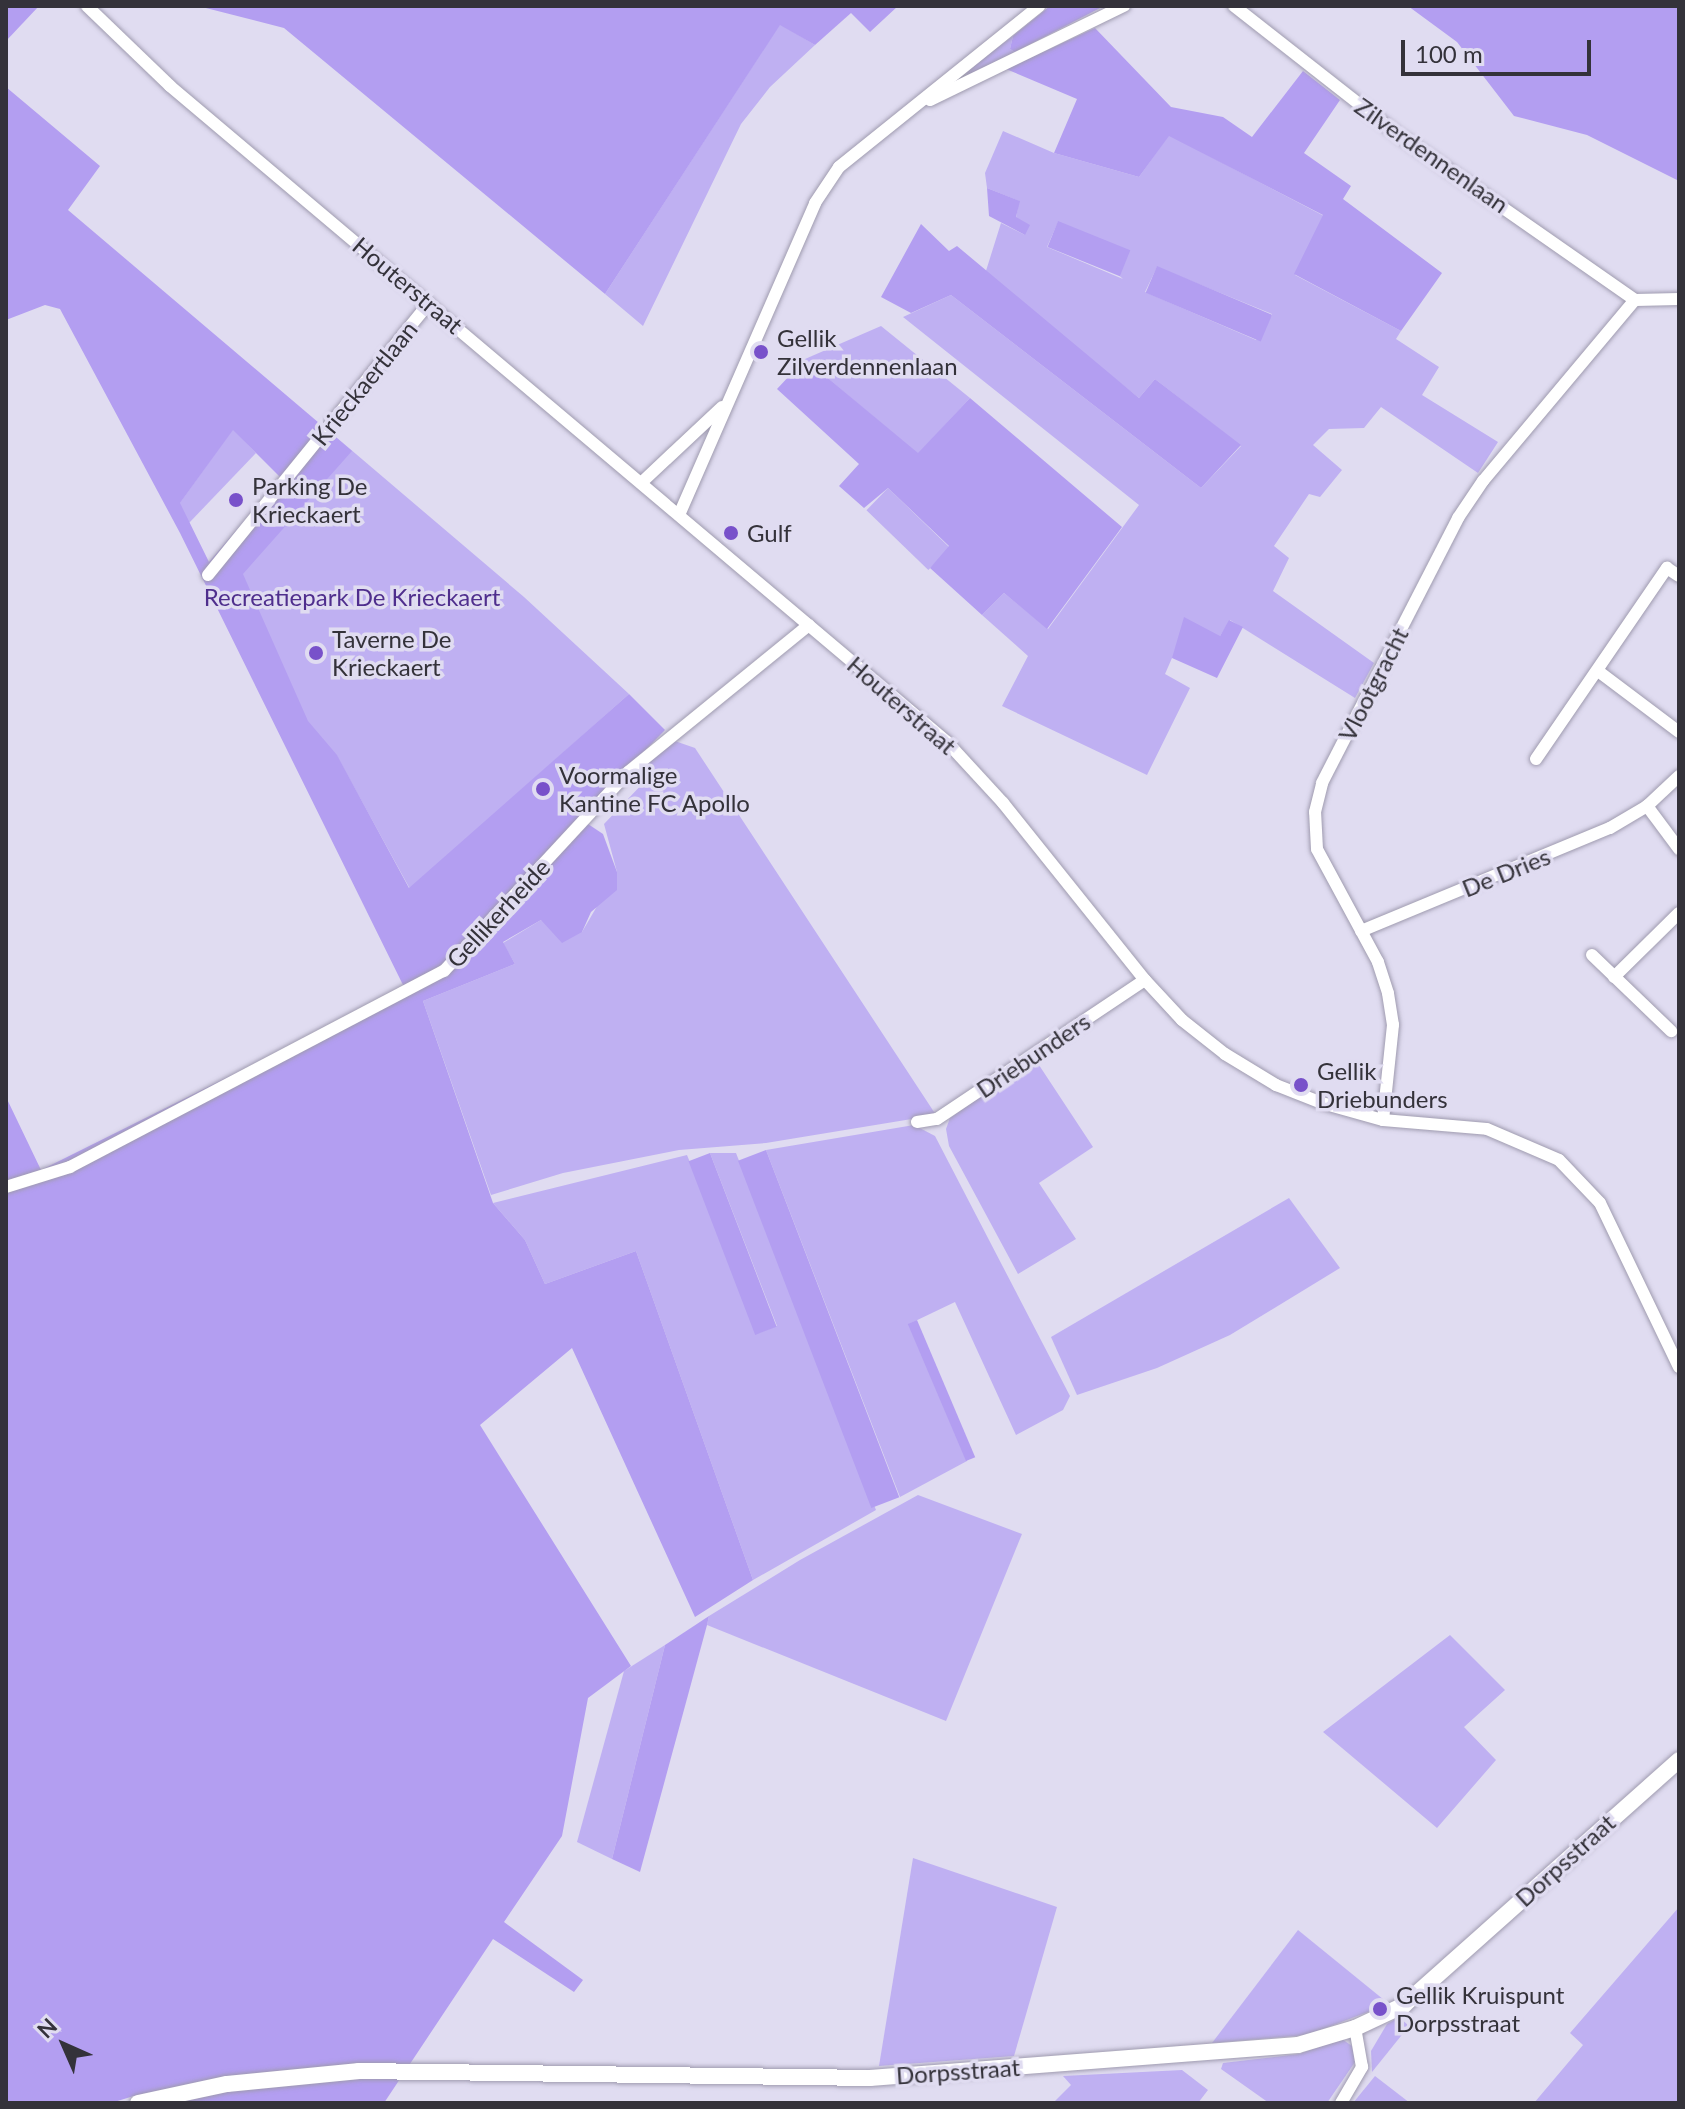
<!DOCTYPE html>
<style>
body{margin:0}
#map{position:relative;width:1685px;height:2109px;overflow:hidden;background:#e0dcf1;font-family:Lato,sans-serif}
div>[style]{position:absolute}
.green>*{inset:0;background:#bfb0f2;transform-origin:0 0}
.forest>*{inset:0;background:#b39ef1;transform-origin:0 0}
.roads{filter:drop-shadow(0 0 2px #9f9baf) drop-shadow(0 0 2px #9f9baf)}
.minor>*{height:12px;margin:-6px;padding:0 6px;transform-origin:6px;border-radius:6px;background:#fff}
.tertiary>*{height:16px;margin:-8px;padding:0 8px;transform-origin:8px;border-radius:8px;background:#fff}
.dots>*{width:22px;height:22px;translate:-50% -50%;box-sizing:border-box;border:4px solid #e0dcf1;border-radius:50%}
span{translate:-50% -50%;white-space:nowrap;text-align:center;line-height:1.15;-webkit-text-stroke:7px #e0dcf1;paint-order:stroke}
.street-label{font-size:24px;color:#34323a}
.poi-label{font-size:24px;color:#34323a}
.left{translate:0 -50%;text-align:left}
.park-label{font-size:24px;color:#4f2e8d}
.frame{position:absolute;inset:0;border:8px solid #34323a;pointer-events:none}
.north{position:absolute;left:24px;top:2005px;width:80px;height:80px;-webkit-text-stroke:6px #e0dcf1;paint-order:stroke;rotate:315deg;font-size:22px;font-weight:700;line-height:32px;text-align:center;color:#34323a}
.north::after{content:'';display:block;margin:auto;width:28px;height:36px;background:#34323a;clip-path:polygon(50% 0,100% 100%,50% 72%,0 100%)}
.scale{position:absolute;left:1401px;top:40px;width:190px;height:36px;box-sizing:border-box;border:4px solid #34323a;border-top:0;padding-left:10px;font-size:24px;line-height:28px;white-space:nowrap;color:#34323a;-webkit-text-stroke:6px #e0dcf1;paint-order:stroke}
</style>
<div id="map">
<div class="green">
<i style="clip-path:polygon(780px 24px,815px 45px,770px 87px,741px 124px,643px 326px,605px 294px)"></i>
<i style="clip-path:polygon(1013px 36px,1010px 49px,1015px 52px,969px 76px,965px 72px)"></i>
<i style="clip-path:polygon(evenodd,1003px 131px,1054px 153px,1139px 177px,1169px 135px,1324px 216px,1295px 275px,1401px 331px,1396px 339px,1439px 367px,1422px 395px,1498px 442px,1478px 473px,1381px 407px,1364px 428px,1329px 429px,1313px 445px,1342px 470px,1320px 497px,1309px 494px,1274px 546px,1289px 558px,1273px 591px,1374px 663px,1355px 698px,1230px 620px,1220px 636px,1172px 658px,1165px 674px,1190px 688px,1147px 775px,1002px 706px,1028px 656px,982px 615px,1004px 593px,1048px 629px,1139px 505px,903px 317px,951px 295px,1201px 488px,1241px 446px,1155px 379px,1139px 398px,985px 274px,1001px 223px,1025px 235px,1016px 218px,1019px 201px,987px 188px,985px 173px,1003px 131px,1058px 222px,1123px 279px,1047px 247px,1058px 222px,1003px 131px,1157px 267px,1272px 314px,1272px 315px,1256px 340px,1145px 292px,1157px 267px)"></i>
<i style="clip-path:polygon(881px 326px,970px 398px,918px 454px,805px 359px)"></i>
<i style="clip-path:polygon(233px 429px,256px 453px,189px 523px,179px 504px)"></i>
<i style="clip-path:polygon(336px 437px,524px 597px,629px 694px,410px 889px,337px 756px,311px 769px,218px 583px)"></i>
<i style="left:888px;top:488px;width:86px;height:31px;rotate:44deg"></i>
<i style="clip-path:polygon(672px 740px,695px 748px,936px 1115px,766px 1143px,679px 1150px,563px 1173px,491px 1195px,423px 1001px,515px 964px,503px 943px,541px 920px,582px 932px,617px 872px,604px 824px,647px 779px,640px 769px)"></i>
<i style="clip-path:polygon(1035px 1059px,1093px 1147px,1039px 1183px,1076px 1239px,1018px 1274px,949px 1146px,946px 1129px,950px 1118px)"></i>
<i style="clip-path:polygon(914px 1125px,935px 1136px,1070px 1396px,1063px 1410px,1016px 1435px,955px 1302px,909px 1324px,967px 1461px,900px 1497px,766px 1150px)"></i>
<i style="clip-path:polygon(710px 1153px,736px 1153px,876px 1510px,753px 1580px,636px 1251px,545px 1284px,525px 1240px,493px 1203px,687px 1155px,759px 1333px,777px 1326px)"></i>
<i style="clip-path:polygon(1289px 1198px,1340px 1268px,1230px 1335px,1157px 1368px,1077px 1395px,1051px 1337px)"></i>
<i style="clip-path:polygon(918px 1495px,1022px 1534px,946px 1721px,707px 1625px,709px 1616px,800px 1560px)"></i>
<i style="clip-path:polygon(1450px 1635px,1505px 1690px,1464px 1727px,1496px 1760px,1437px 1828px,1323px 1732px)"></i>
<i style="clip-path:polygon(665px 1645px,612px 1859px,577px 1842px,624px 1671px)"></i>
<i style="clip-path:polygon(913px 1858px,1057px 1907px,1014px 2056px,879px 2066px)"></i>
<i style="clip-path:polygon(1679px 1907px,1679px 2103px,1534px 2103px,1583px 2045px,1570px 2033px)"></i>
<i style="clip-path:polygon(1298px 1930px,1389px 2004px,1307px 2035px,1212px 2043px)"></i>
<i style="clip-path:polygon(1399px 2017px,1409px 2026px,1372px 2072px,1371px 2051px,1387px 2024px)"></i>
<i style="clip-path:polygon(1342px 2039px,1352px 2046px,1355px 2062px,1327px 2103px,1269px 2103px,1221px 2069px,1223px 2063px,1299px 2054px)"></i>
<i style="clip-path:polygon(1182px 2070px,1208px 2090px,1198px 2103px,1053px 2103px,1071px 2085px,1063px 2076px)"></i>
<i style="clip-path:polygon(1375px 2076px,1410px 2103px,1353px 2103px)"></i>
</div>
<div class="forest">
<i style="clip-path:polygon(6px 6px,39px 6px,6px 41px)"></i>
<i style="clip-path:polygon(198px 6px,898px 6px,870px 32px,851px 13px,815px 45px,780px 25px,605px 294px,284px 28px)"></i>
<i style="clip-path:polygon(1050px 6px,1104px 6px,1015px 52px,1010px 49px,1013px 36px)"></i>
<i style="clip-path:polygon(1408px 6px,1679px 6px,1679px 181px,1587px 135px,1514px 116px,1457px 42px)"></i>
<i style="clip-path:polygon(1095px 28px,1171px 107px,1223px 117px,1252px 137px,1303px 71px,1340px 100px,1304px 153px,1351px 186px,1343px 199px,1442px 273px,1401px 331px,1294px 274px,1323px 215px,1169px 136px,1139px 177px,1054px 153px,1077px 99px,1006px 69px)"></i>
<i style="clip-path:polygon(evenodd,6px 87px,100px 166px,68px 210px,352px 451px,243px 574px,308px 721px,337px 755px,409px 888px,629px 694px,665px 730px,579px 818px,603px 834px,617px 872px,617px 890px,591px 912px,582px 932px,562px 943px,541px 920px,503px 942px,515px 964px,423px 1001px,493px 1203px,525px 1240px,545px 1284px,636px 1251px,753px 1580px,695px 1617px,572px 1348px,480px 1425px,631px 1666px,588px 1698px,562px 1836px,504px 1922px,583px 1980px,574px 1992px,493px 1939px,384px 2103px,144px 2103px,137px 2095px,111px 2103px,6px 2103px,6px 1097px,41px 1170px,405px 989px,180px 533px,60px 309px,45px 305px,6px 320px,6px 87px,233px 430px,281px 478px,209px 562px,180px 503px,233px 430px)"></i>
<i style="clip-path:polygon(987px 188px,1020px 201px,1016px 217px,1030px 225px,1025px 235px,989px 216px)"></i>
<i style="left:1058px;top:221px;width:78px;height:28px;rotate:22deg"></i>
<i style="clip-path:polygon(921px 224px,949px 251px,957px 246px,1139px 398px,1155px 379px,1241px 445px,1201px 488px,951px 295px,911px 313px,881px 297px)"></i>
<i style="left:1157px;top:266px;width:125px;height:29px;rotate:23deg"></i>
<i style="clip-path:polygon(805px 359px,918px 453px,970px 398px,1122px 527px,1047px 629px,1004px 593px,982px 615px,930px 568px,949px 546px,888px 488px,864px 508px,839px 486px,859px 464px,777px 389px)"></i>
<i style="clip-path:polygon(1184px 617px,1220px 636px,1229px 620px,1243px 627px,1217px 678px,1172px 658px)"></i>
<i style="left:766px;top:1150px;width:372px;height:30px;rotate:69deg"></i>
<i style="left:710px;top:1153px;width:186px;height:23px;rotate:69deg"></i>
<i style="left:917px;top:1320px;width:149px;height:10px;rotate:67deg"></i>
<i style="clip-path:polygon(709px 1616px,707px 1625px,640px 1872px,612px 1859px,665px 1645px)"></i>
</div>
<div class="roads">
<div class="minor">
<i style="left:87px;top:6px;width:115px;rotate:43.9deg"></i>
<i style="left:170px;top:86px;width:1017px;rotate:40.17deg"></i>
<i style="left:947px;top:742px;width:83px;rotate:47.4deg"></i>
<i style="left:1003px;top:803px;width:227px;rotate:51.3deg"></i>
<i style="left:1145px;top:980px;width:54px;rotate:47.2deg"></i>
<i style="left:1182px;top:1020px;width:55px;rotate:38.3deg"></i>
<i style="left:1225px;top:1054px;width:60px;rotate:31.3deg"></i>
<i style="left:1276px;top:1085px;width:49px;rotate:21.4deg"></i>
<i style="left:1322px;top:1103px;width:63px;rotate:15.6deg"></i>
<i style="left:1383px;top:1120px;width:104px;rotate:4.9deg"></i>
<i style="left:1487px;top:1129px;width:78px;rotate:23.3deg"></i>
<i style="left:1559px;top:1160px;width:59px;rotate:46.4deg"></i>
<i style="left:1600px;top:1203px;width:182px;rotate:64.3deg"></i>
<i style="left:1234px;top:6px;width:211px;rotate:38.1deg"></i>
<i style="left:1400px;top:136px;width:287px;rotate:34.9deg"></i>
<i style="left:930px;top:100px;width:216px;rotate:-25.9deg"></i>
<i style="left:1635px;top:300px;width:44px;rotate:-1.3deg"></i>
<i style="left:641px;top:483px;width:111px;rotate:-43.2deg"></i>
<i style="left:679px;top:515px;width:340px;rotate:-66.4deg"></i>
<i style="left:815px;top:203px;width:43px;rotate:-56.3deg"></i>
<i style="left:839px;top:167px;width:257px;rotate:-38.8deg"></i>
<i style="left:208px;top:575px;width:350px;rotate:-50.9deg"></i>
<i style="left:1598px;top:671px;width:101px;rotate:37deg"></i>
<i style="left:1536px;top:759px;width:232px;rotate:-55.6deg"></i>
<i style="left:1667px;top:568px;width:14px;rotate:34deg"></i>
<i style="left:1647px;top:806px;width:54px;rotate:53.3deg"></i>
<i style="left:1361px;top:931px;width:269px;rotate:-22.5deg"></i>
<i style="left:1610px;top:828px;width:43px;rotate:-30.7deg"></i>
<i style="left:1647px;top:806px;width:44px;rotate:-43.2deg"></i>
<i style="left:1592px;top:955px;width:110px;rotate:43.9deg"></i>
<i style="left:1614px;top:977px;width:91px;rotate:-44.6deg"></i>
<i style="left:1383px;top:1120px;width:96px;rotate:-84deg"></i>
<i style="left:1393px;top:1025px;width:32px;rotate:-99deg"></i>
<i style="left:1388px;top:993px;width:33px;rotate:-108deg"></i>
<i style="left:1378px;top:962px;width:128px;rotate:-118.4deg"></i>
<i style="left:1317px;top:849px;width:37px;rotate:-93deg"></i>
<i style="left:1315px;top:812px;width:30px;rotate:-76deg"></i>
<i style="left:1322px;top:783px;width:298px;rotate:-62.8deg"></i>
<i style="left:1458px;top:518px;width:45px;rotate:-56deg"></i>
<i style="left:1483px;top:481px;width:236px;rotate:-50deg"></i>
<i style="left:917px;top:1122px;width:20px;rotate:-9deg"></i>
<i style="left:937px;top:1119px;width:250px;rotate:-33.8deg"></i>
<i style="left:6px;top:1187px;width:67px;rotate:-17.4deg"></i>
<i style="left:70px;top:1167px;width:422px;rotate:-27.7deg"></i>
<i style="left:444px;top:971px;width:271px;rotate:-47.2deg"></i>
<i style="left:628px;top:772px;width:233px;rotate:-39.1deg"></i>
<i style="left:1341px;top:2103px;width:42px;rotate:-59.7deg"></i>
<i style="left:1362px;top:2067px;width:40px;rotate:-100deg"></i>
</div>
<div class="tertiary">
<i style="left:138px;top:2103px;width:91px;rotate:-12.1deg"></i>
<i style="left:227px;top:2084px;width:133px;rotate:-5.6deg"></i>
<i style="left:359px;top:2071px;width:511px;rotate:0.78deg"></i>
<i style="left:870px;top:2078px;width:429px;rotate:-4.4deg"></i>
<i style="left:1298px;top:2045px;width:59px;rotate:-16.6deg"></i>
<i style="left:1355px;top:2028px;width:54px;rotate:-25.1deg"></i>
<i style="left:1404px;top:2005px;width:368px;rotate:-41.7deg"></i>
</div>
</div>
<div class="dots">
<i style="left:761px;top:352px;background:#7851ca"></i>
<i style="left:236px;top:500px;background:#7851ca"></i>
<i style="left:731px;top:533px;background:#7851ca"></i>
<i style="left:316px;top:653px;background:#7851ca"></i>
<i style="left:543px;top:789px;background:#7851ca"></i>
<i style="left:1301px;top:1085px;background:#7851ca"></i>
<i style="left:1380px;top:2009px;background:#7851ca"></i>
</div>
<div class="street-label">
<span style="left:1432px;top:155px;rotate:35deg">Zilverdennenlaan</span>
<span style="left:408px;top:285px;rotate:40deg">Houterstraat</span>
<span style="left:364px;top:383px;rotate:-51deg">Krieckaertlaan</span>
<span style="left:1373px;top:684px;rotate:-63deg">Vlootgracht</span>
<span style="left:902px;top:705px;rotate:41deg">Houterstraat</span>
<span style="left:1506px;top:872px;rotate:-22deg">De Dries</span>
<span style="left:498px;top:913px;rotate:-47deg">Gellikerheide</span>
<span style="left:1033px;top:1055px;rotate:-34deg">Driebunders</span>
<span style="left:1565px;top:1860px;rotate:-42deg">Dorpsstraat</span>
<span style="left:958px;top:2071px;rotate:-4deg">Dorpsstraat</span>
</div>
<div class="poi-label">
<span class="left" style="left:777px;top:352px">Gellik<br>Zilverdennenlaan</span>
<span class="left" style="left:252px;top:500px">Parking De<br>Krieckaert</span>
<span class="left" style="left:747px;top:533px">Gulf</span>
<span class="left" style="left:332px;top:653px">Taverne De<br>Krieckaert</span>
<span class="left" style="left:559px;top:789px">Voormalige<br>Kantine FC Apollo</span>
<span class="left" style="left:1317px;top:1085px">Gellik<br>Driebunders</span>
<span class="left" style="left:1396px;top:2009px">Gellik Kruispunt<br>Dorpsstraat</span>
</div>
<div class="park-label">
<span style="left:352px;top:597px">Recreatiepark De Krieckaert</span>
</div>
<div class="frame"></div>
<div class="north">N</div>
<div class="scale">100 m</div>
</div>
